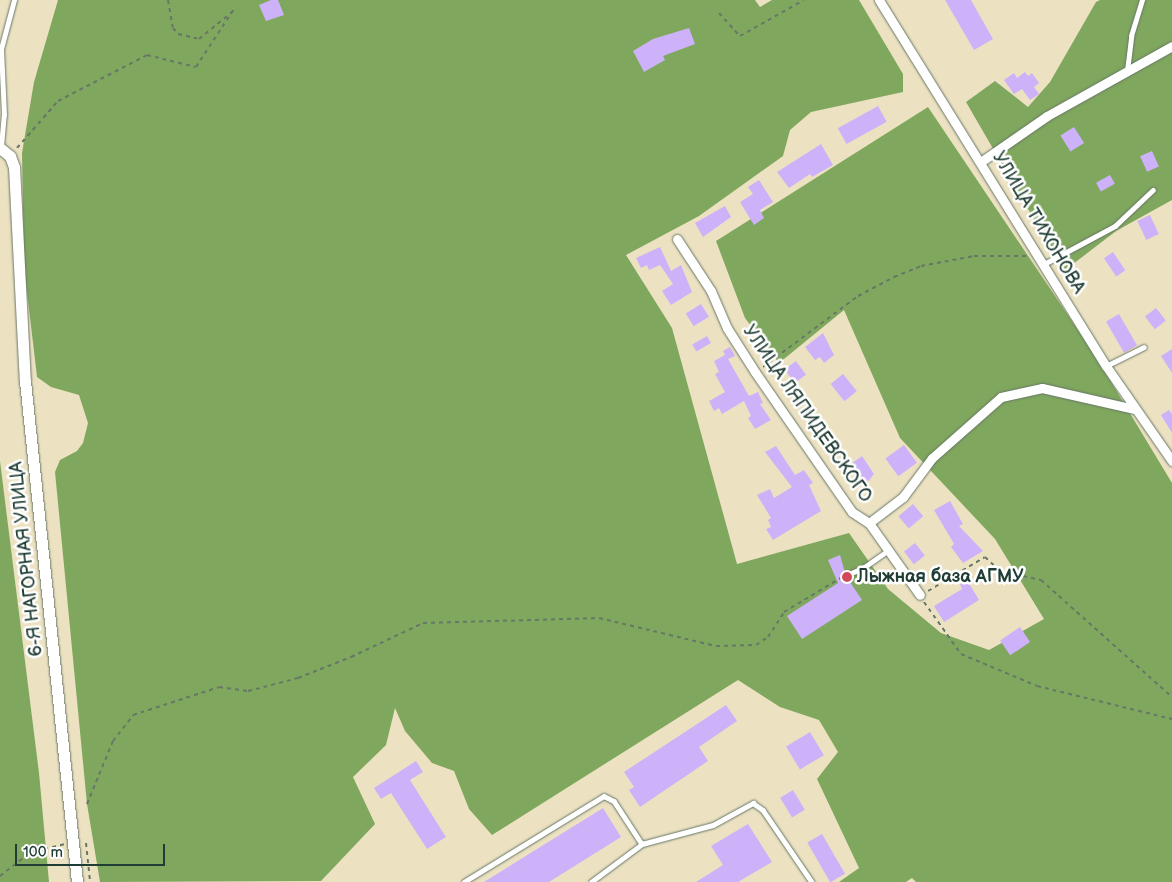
<!DOCTYPE html>
<meta charset="utf-8">
<style>
body{margin:0}
#map{position:relative;width:1172px;height:882px;overflow:hidden;background:#ece2c2;font-family:"Balsamiq Sans",sans-serif}
div>[style]{position:absolute}
.forest>*{inset:0;background:#80a75e}
.building>*{inset:0;background:#cdb2f9;transform-origin:0 0}
.path>*{height:2px;margin-top:-1px;transform-origin:0;background:repeating-linear-gradient(90deg,#677766 0 4px,transparent 0 8px)}
.roads{filter:drop-shadow(0 0 1px #677766) drop-shadow(0 0 1px #677766)}
.lane>*{height:4.5px;margin:-2.25px;padding:0 2.25px;transform-origin:2.25px;border-radius:2.25px;background:#fff}
.street>*{height:9px;margin:-4.5px;padding:0 4.5px;transform-origin:4.5px;border-radius:4.5px;background:#fff}
.secondary>*{height:11px;margin:-5.5px;padding:0 5.5px;transform-origin:5.5px;border-radius:5.5px;background:#fff}
.dots>*{width:14px;height:14px;translate:-50% -50%;box-sizing:border-box;border:2px solid #fff;border-radius:50%}
span{translate:-50% -50%;white-space:nowrap;text-align:center;line-height:1.15;-webkit-text-stroke:5px #fff;paint-order:stroke}
.street-label{font-size:18px;color:#1f3d34}
.poi-label{font-size:18px;color:#1f3d34;font-weight:700}
.left{translate:0 -50%;text-align:left}
.scale{position:absolute;left:15px;top:844px;width:150px;height:22px;box-sizing:border-box;border:2px solid #1f3d34;border-top:0;padding-left:6px;font-size:15px;line-height:18px;white-space:nowrap;color:#1f3d34;-webkit-text-stroke:4px #fff;paint-order:stroke}
</style>
<div id="map">
<div class="forest">
<i style="clip-path:polygon(58px 0,755px 0,760px 7px,772px 0,859px 0,903px 74px,903px 92px,811px 112px,790px 130px,783px 156px,699px 216px,626px 255px,672px 328px,737px 564px,849px 533px,888px 589px,941px 633px,989px 650px,1044px 619px,995px 539px,900px 438px,844px 310px,779px 363px,745px 318px,716px 241px,928px 107px,1096px 357px,1172px 483px,1172px 882px,916px 882px,912px 878px,906px 882px,839px 882px,859px 868px,817px 779px,838px 752px,819px 720px,780px 707px,738px 680px,492px 835px,469px 809px,454px 771px,432px 763px,405px 731px,395px 708px,386px 745px,353px 777px,375px 824px,321px 881px,100px 882px,87px 804px,55px 472px,60px 460px,77px 451px,83px 443px,88px 423px,79px 395px,51px 387px,37px 377px,24px 266px,22px 153px,34px 82px)"></i>
<i style="clip-path:polygon(1100px 0,1172px 0,1172px 200px,1116px 231px,1064px 271px,966px 102px,995px 81px,1028px 107px,1050px 82px,1096px 2px)"></i>
<i style="clip-path:polygon(0 461px,39px 773px,49px 882px,0 882px)"></i>
</div>
<div class="building">
<i style="clip-path:polygon(271px 0,278px 0,284px 15px,266px 21px,259px 5px)"></i>
<i style="clip-path:polygon(945px 0,971px 0,993px 39px,974px 50px)"></i>
<i style="clip-path:polygon(689px 28px,695px 44px,663px 56px,665px 60px,644px 72px,633px 51px,653px 39px)"></i>
<i style="clip-path:polygon(1025px 72px,1028px 76px,1032px 73px,1039px 83px,1034px 87px,1039px 94px,1030px 100px,1022px 89px,1014px 94px,1004px 80px,1014px 73px,1017px 78px)"></i>
<i style="left:878px;top:106px;width:18px;height:46px;rotate:61deg"></i>
<i style="left:1074px;top:127px;width:19px;height:16px;rotate:58deg"></i>
<i style="clip-path:polygon(821px 144px,833px 165px,812px 177px,810px 174px,789px 188px,777px 172px)"></i>
<i style="left:1152px;top:151px;width:17px;height:13px;rotate:66deg"></i>
<i style="left:1110px;top:175px;width:10px;height:16px;rotate:61deg"></i>
<i style="clip-path:polygon(759px 180px,773px 202px,760px 210px,764px 218px,754px 225px,740px 202px,753px 194px,748px 187px)"></i>
<i style="clip-path:polygon(725px 206px,731px 217px,703px 237px,695px 223px)"></i>
<i style="left:1150px;top:215px;width:21px;height:14px;rotate:65deg"></i>
<i style="clip-path:polygon(660px 247px,671px 271px,681px 265px,692px 292px,671px 305px,662px 291px,673px 284px,660px 265px,649px 270px,647px 265px,641px 268px,636px 258px)"></i>
<i style="left:1113px;top:252px;width:22px;height:11px;rotate:56deg"></i>
<i style="left:701px;top:304px;width:15px;height:18px;rotate:58deg"></i>
<i style="left:1156px;top:308px;width:16px;height:14px;rotate:52deg"></i>
<i style="left:1119px;top:314px;width:36px;height:15px;rotate:60deg"></i>
<i style="clip-path:polygon(823px 333px,834px 355px,824px 363px,820px 357px,815px 360px,805px 347px)"></i>
<i style="left:707px;top:336px;width:8px;height:17px;rotate:60deg"></i>
<i style="clip-path:polygon(730px 347px,735px 356px,728px 359px,741px 382px,749px 396px,758px 392px,763px 403px,760px 404px,771px 420px,755px 429px,748px 418px,751px 416px,744px 401px,722px 414px,719px 408px,714px 411px,709px 401px,725px 392px,715px 374px,719px 372px,714px 361px,725px 355px,723px 351px)"></i>
<i style="clip-path:polygon(1172px 349px,1172px 373px,1161px 356px)"></i>
<i style="left:796px;top:361px;width:17px;height:14px;rotate:54deg"></i>
<i style="left:843px;top:374px;width:22px;height:16px;rotate:51deg"></i>
<i style="clip-path:polygon(1169px 410px,1172px 414px,1172px 433px,1161px 415px)"></i>
<i style="left:904px;top:445px;width:22px;height:23px;rotate:54deg"></i>
<i style="clip-path:polygon(776px 446px,795px 475px,804px 470px,813px 483px,809px 485px,821px 511px,773px 540px,766px 529px,771px 527px,768px 520px,771px 518px,757px 495px,770px 489px,774px 498px,792px 487px,765px 452px)"></i>
<i style="clip-path:polygon(862px 456px,874px 474px,866px 484px,864px 480px,860px 483px,848px 466px)"></i>
<i style="clip-path:polygon(950px 501px,963px 524px,959px 526px,983px 551px,963px 563px,951px 547px,954px 544px,934px 510px)"></i>
<i style="left:913px;top:504px;width:16px;height:19px;rotate:50deg"></i>
<i style="left:915px;top:543px;width:16px;height:14px;rotate:52deg"></i>
<i style="clip-path:polygon(840px 555px,846px 576px,862px 600px,802px 639px,787px 616px,838px 583px,828px 560px)"></i>
<i style="clip-path:polygon(967px 580px,979px 600px,944px 622px,934px 606px,962px 589px,960px 584px)"></i>
<i style="left:1020px;top:627px;width:18px;height:24px;rotate:56deg"></i>
<i style="clip-path:polygon(726px 705px,737px 721px,699px 747px,708px 761px,640px 807px,629px 790px,634px 787px,624px 772px)"></i>
<i style="left:810px;top:732px;width:27px;height:28px;rotate:59deg"></i>
<i style="clip-path:polygon(416px 761px,423px 772px,410px 780px,446px 837px,427px 849px,391px 793px,381px 799px,374px 788px)"></i>
<i style="left:793px;top:790px;width:23px;height:15px;rotate:59deg"></i>
<i style="clip-path:polygon(603px 808px,621px 837px,549px 882px,484px 882px)"></i>
<i style="clip-path:polygon(748px 824px,772px 862px,738px 882px,696px 882px,723px 865px,711px 846px)"></i>
<i style="left:822px;top:834px;width:46px;height:17px;rotate:60deg"></i>
</div>
<div class="path">
<i style="left:168px;top:0;width:28px;rotate:80deg"></i>
<i style="left:173px;top:28px;width:8px;rotate:50deg"></i>
<i style="left:178px;top:34px;width:22px;rotate:13deg"></i>
<i style="left:199px;top:39px;width:43px;rotate:-39.3deg"></i>
<i style="left:719px;top:13px;width:31px;rotate:48deg"></i>
<i style="left:740px;top:36px;width:73px;rotate:-29.4deg"></i>
<i style="left:17px;top:148px;width:62px;rotate:-48.9deg"></i>
<i style="left:58px;top:101px;width:100px;rotate:-27.3deg"></i>
<i style="left:147px;top:55px;width:50px;rotate:13.8deg"></i>
<i style="left:196px;top:67px;width:69px;rotate:-56.8deg"></i>
<i style="left:763px;top:367px;width:119px;rotate:-36.8deg"></i>
<i style="left:858px;top:296px;width:41px;rotate:-27.8deg"></i>
<i style="left:894px;top:277px;width:29px;rotate:-22deg"></i>
<i style="left:921px;top:266px;width:54px;rotate:-10.7deg"></i>
<i style="left:974px;top:256px;width:53px"></i>
<i style="left:862px;top:577px;width:30px"></i>
<i style="left:892px;top:577px;width:9px;rotate:36deg"></i>
<i style="left:928px;top:591px;width:66px;rotate:-30.8deg"></i>
<i style="left:985px;top:557px;width:21px;rotate:43deg"></i>
<i style="left:1000px;top:571px;width:42px;rotate:12.4deg"></i>
<i style="left:1041px;top:580px;width:176px;rotate:41.8deg"></i>
<i style="left:924px;top:602px;width:64px;rotate:54.6deg"></i>
<i style="left:961px;top:654px;width:82px;rotate:22.8deg"></i>
<i style="left:1037px;top:686px;width:139px;rotate:13.7deg"></i>
<i style="left:87px;top:804px;width:68px;rotate:-67.6deg"></i>
<i style="left:113px;top:741px;width:33px;rotate:-52deg"></i>
<i style="left:133px;top:715px;width:90px;rotate:-18deg"></i>
<i style="left:219px;top:687px;width:29px;rotate:8deg"></i>
<i style="left:248px;top:691px;width:52px;rotate:-14.6deg"></i>
<i style="left:298px;top:678px;width:57px;rotate:-21.6deg"></i>
<i style="left:351px;top:657px;width:80px;rotate:-25.3deg"></i>
<i style="left:423px;top:623px;width:176px;rotate:-1.6deg"></i>
<i style="left:599px;top:618px;width:120px;rotate:13.5deg"></i>
<i style="left:716px;top:646px;width:40px;rotate:-1.4deg"></i>
<i style="left:756px;top:645px;width:14px;rotate:-34deg"></i>
<i style="left:768px;top:637px;width:30px;rotate:-57deg"></i>
<i style="left:784px;top:612px;width:70px;rotate:-31deg"></i>
<i style="left:86px;top:843px;width:39px;rotate:84deg"></i>
<i style="left:0;top:876px;width:37px;rotate:-38deg"></i>
<i style="left:29px;top:853px;width:36px;rotate:-14deg"></i>
</div>
<div class="roads">
<div class="lane">
<i style="left:1127px;top:71px;width:35px;rotate:-83deg"></i>
<i style="left:1131px;top:36px;width:38px;rotate:-73deg"></i>
<i style="left:1px;top:147px;width:32px;rotate:-85deg"></i>
<i style="left:4px;top:115px;width:66px;rotate:-92.6deg"></i>
<i style="left:1px;top:49px;width:51px;rotate:-75.1deg"></i>
<i style="left:1044px;top:264px;width:81px;rotate:-28.2deg"></i>
<i style="left:1115px;top:226px;width:52px;rotate:-43.5deg"></i>
<i style="left:1106px;top:366px;width:42px;rotate:-26.6deg"></i>
<i style="left:849px;top:574px;width:15px;rotate:-23deg"></i>
<i style="left:863px;top:568px;width:29px;rotate:-35deg"></i>
<i style="left:464px;top:882px;width:164px;rotate:-31.6deg"></i>
<i style="left:604px;top:796px;width:11px;rotate:27deg"></i>
<i style="left:614px;top:801px;width:51px;rotate:56.9deg"></i>
<i style="left:591px;top:882px;width:64px;rotate:-36.7deg"></i>
<i style="left:642px;top:844px;width:73px;rotate:-15deg"></i>
<i style="left:713px;top:825px;width:46px;rotate:-28.8deg"></i>
<i style="left:753px;top:803px;width:12px;rotate:35deg"></i>
<i style="left:763px;top:810px;width:87px;rotate:55.8deg"></i>
</div>
<div class="street">
<i style="left:879px;top:0;width:431px;rotate:58.2deg"></i>
<i style="left:1106px;top:366px;width:116px;rotate:55.2deg"></i>
<i style="left:982px;top:161px;width:79px;rotate:-34.7deg"></i>
<i style="left:1047px;top:116px;width:143px;rotate:-29.2deg"></i>
<i style="left:677px;top:239px;width:62px;rotate:56.8deg"></i>
<i style="left:711px;top:291px;width:40px;rotate:66.6deg"></i>
<i style="left:727px;top:328px;width:52px;rotate:57.5deg"></i>
<i style="left:755px;top:372px;width:170px;rotate:55.3deg"></i>
<i style="left:852px;top:512px;width:20px;rotate:33deg"></i>
<i style="left:869px;top:523px;width:88px;rotate:54.7deg"></i>
<i style="left:869px;top:523px;width:43px;rotate:-37.4deg"></i>
<i style="left:903px;top:497px;width:49px;rotate:-53.4deg"></i>
<i style="left:932px;top:458px;width:92px;rotate:-41.5deg"></i>
<i style="left:1001px;top:397px;width:42px;rotate:-12.4deg"></i>
<i style="left:1042px;top:388px;width:94px;rotate:12.9deg"></i>
</div>
<div class="secondary">
<i style="left:0;top:148px;width:13px;rotate:39deg"></i>
<i style="left:10px;top:156px;width:12px;rotate:70deg"></i>
<i style="left:14px;top:167px;width:214px;rotate:87.1deg"></i>
<i style="left:25px;top:381px;width:504px;rotate:84.07deg"></i>
</div>
</div>
<div class="dots">
<i style="left:847px;top:577px;background:#d1495b"></i>
</div>
<div class="street-label">
<span style="left:1038px;top:223px;rotate:59deg">УЛИЦА ТИХОНОВА</span>
<span style="left:807px;top:414px;rotate:55deg">УЛИЦА ЛЯПИДЕВСКОГО</span>
<span style="left:27px;top:559px;rotate:-96deg">6-Я НАГОРНАЯ УЛИЦА</span>
</div>
<div class="poi-label">
<span class="left" style="left:857px;top:577px">Лыжная база АГМУ</span>
</div>
<div class="scale">100 m</div>
</div>
